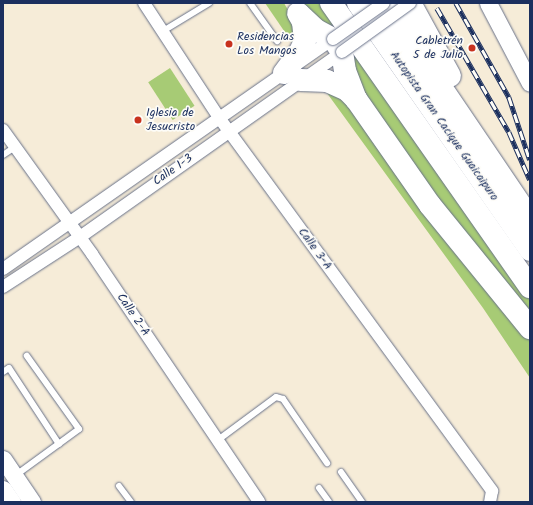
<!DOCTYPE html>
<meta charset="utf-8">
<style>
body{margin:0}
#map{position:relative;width:533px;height:505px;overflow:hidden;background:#f6ecd8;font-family:Kalam,sans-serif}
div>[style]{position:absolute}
.green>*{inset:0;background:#a7cb75;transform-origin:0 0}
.roads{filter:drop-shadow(0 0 1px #687189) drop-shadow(0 0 1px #687189)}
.lane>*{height:6px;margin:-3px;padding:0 3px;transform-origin:3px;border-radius:3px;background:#fff}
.street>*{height:12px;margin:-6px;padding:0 6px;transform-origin:6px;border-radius:6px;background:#fff}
.secondary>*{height:17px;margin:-8.5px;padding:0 8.5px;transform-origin:8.5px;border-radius:8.5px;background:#fff}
.highway>*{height:22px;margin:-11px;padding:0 11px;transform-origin:11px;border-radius:11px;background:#fff}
.rail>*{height:4.5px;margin-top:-2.25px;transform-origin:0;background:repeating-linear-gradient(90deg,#fdfcf7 0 9px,#1b2f5e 0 18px);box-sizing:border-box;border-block:1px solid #1b2f5e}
.bridges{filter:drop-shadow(0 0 1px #687189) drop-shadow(0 0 1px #687189)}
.street-bridge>*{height:12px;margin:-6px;padding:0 6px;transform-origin:6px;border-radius:6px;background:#fff}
.dots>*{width:11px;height:11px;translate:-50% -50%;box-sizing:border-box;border:2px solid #fdfcf7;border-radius:50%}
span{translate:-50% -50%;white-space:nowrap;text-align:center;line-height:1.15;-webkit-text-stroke:3.5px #fdfcf7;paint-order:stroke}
.poi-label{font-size:12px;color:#1b2f5e}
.left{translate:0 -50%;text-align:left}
.right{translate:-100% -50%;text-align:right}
.street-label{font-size:12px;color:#1b2f5e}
.frame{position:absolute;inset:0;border:4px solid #1b2f5e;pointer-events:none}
</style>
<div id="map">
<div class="green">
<i style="clip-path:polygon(265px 3px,284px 3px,300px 31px,293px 44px)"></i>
<i style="clip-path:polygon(301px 3px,326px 3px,339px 21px,328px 30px)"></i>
<i style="clip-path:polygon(356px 54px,530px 297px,530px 321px,361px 96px,352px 59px)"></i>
<i style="left:170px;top:68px;width:45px;height:26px;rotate:57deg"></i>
<i style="clip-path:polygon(334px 86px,530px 336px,530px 378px,483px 308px,324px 89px,303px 92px)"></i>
</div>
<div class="roads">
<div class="lane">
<i style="left:250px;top:3px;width:47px;rotate:54.6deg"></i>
<i style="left:163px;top:31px;width:54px;rotate:-31.3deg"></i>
<i style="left:3px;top:155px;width:14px;rotate:-34deg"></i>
<i style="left:3px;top:372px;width:7px;rotate:-34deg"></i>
<i style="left:9px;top:368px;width:91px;rotate:56.7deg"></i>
<i style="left:218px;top:440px;width:72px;rotate:-36.6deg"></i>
<i style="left:276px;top:397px;width:7px;rotate:16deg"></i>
<i style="left:283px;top:399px;width:78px;rotate:55.5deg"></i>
<i style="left:341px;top:472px;width:37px;rotate:55deg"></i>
<i style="left:16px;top:475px;width:78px;rotate:-36.1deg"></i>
<i style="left:79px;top:429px;width:90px;rotate:-125.5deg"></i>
<i style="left:119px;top:486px;width:20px;rotate:53deg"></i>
<i style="left:319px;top:488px;width:17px;rotate:54deg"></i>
</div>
<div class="street">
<i style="left:144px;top:3px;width:139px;rotate:56.8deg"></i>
<i style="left:220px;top:119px;width:461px;rotate:53.8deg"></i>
<i style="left:492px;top:491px;width:11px;rotate:100deg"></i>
<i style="left:3px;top:130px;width:153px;rotate:54.3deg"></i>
<i style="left:92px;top:254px;width:299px;rotate:56deg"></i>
<i style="left:3px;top:269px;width:402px;rotate:-34.9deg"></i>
<i style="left:3px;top:287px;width:92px;rotate:-33deg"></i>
<i style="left:80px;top:237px;width:321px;rotate:-35.2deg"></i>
</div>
<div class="secondary">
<i style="left:488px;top:3px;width:90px;rotate:62.3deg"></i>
<i style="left:3px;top:459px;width:52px;rotate:56deg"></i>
<i style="left:3px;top:489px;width:16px;rotate:55deg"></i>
</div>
<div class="highway">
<i style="left:331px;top:3px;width:347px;rotate:55deg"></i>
<i style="left:358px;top:3px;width:301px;rotate:55.1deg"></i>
<i style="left:384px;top:3px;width:261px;rotate:55.9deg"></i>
<i style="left:410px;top:3px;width:83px;rotate:61.3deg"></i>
<i style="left:299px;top:14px;width:23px;rotate:43deg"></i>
<i style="left:316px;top:30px;width:19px;rotate:28deg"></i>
<i style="left:333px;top:39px;width:16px;rotate:55deg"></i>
<i style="left:342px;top:52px;width:19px;rotate:81deg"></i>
<i style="left:345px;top:71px;width:30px;rotate:69deg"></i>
<i style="left:284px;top:73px;width:26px;rotate:-53deg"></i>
<i style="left:300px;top:52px;width:12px;rotate:-66deg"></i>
<i style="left:305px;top:41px;width:19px;rotate:-96deg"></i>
<i style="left:303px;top:22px;width:10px;rotate:-119deg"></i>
<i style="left:301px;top:80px;width:26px;rotate:2deg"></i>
<i style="left:327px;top:81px;width:22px;rotate:24deg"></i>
<i style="left:347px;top:90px;width:13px;rotate:45deg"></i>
<i style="left:356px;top:99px;width:129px;rotate:55.1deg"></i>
<i style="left:430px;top:205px;width:159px;rotate:50.9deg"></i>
</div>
</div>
<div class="rail">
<i style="left:456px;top:3px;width:108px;rotate:60.6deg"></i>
<i style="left:509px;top:97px;width:66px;rotate:71.6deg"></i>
<i style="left:437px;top:8px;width:143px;rotate:59.9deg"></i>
<i style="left:509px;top:132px;width:52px;rotate:66.4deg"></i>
</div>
<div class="bridges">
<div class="street-bridge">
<i style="left:333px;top:39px;width:62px;rotate:-35.2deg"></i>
<i style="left:342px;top:52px;width:84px;rotate:-35.8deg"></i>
</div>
</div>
<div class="dots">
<i style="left:229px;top:44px;background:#c8321e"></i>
<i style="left:472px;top:48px;background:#c8321e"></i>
<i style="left:138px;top:120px;background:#c8321e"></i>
</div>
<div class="poi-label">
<span class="left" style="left:237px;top:44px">Residencias<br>Los Mangos</span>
<span class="right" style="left:463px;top:48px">Cabletrén<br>5 de Julio</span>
<span class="left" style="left:146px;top:120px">Iglesia de<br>Jesucristo</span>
</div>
<div class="street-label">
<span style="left:444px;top:126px;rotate:55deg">Autopista Gran Cacique Guaicaipuro</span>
<span style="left:173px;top:170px;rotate:-35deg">Calle 1-3</span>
<span style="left:315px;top:249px;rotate:54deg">Calle 3-A</span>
<span style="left:133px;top:315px;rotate:56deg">Calle 2-A</span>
</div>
<div class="frame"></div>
</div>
